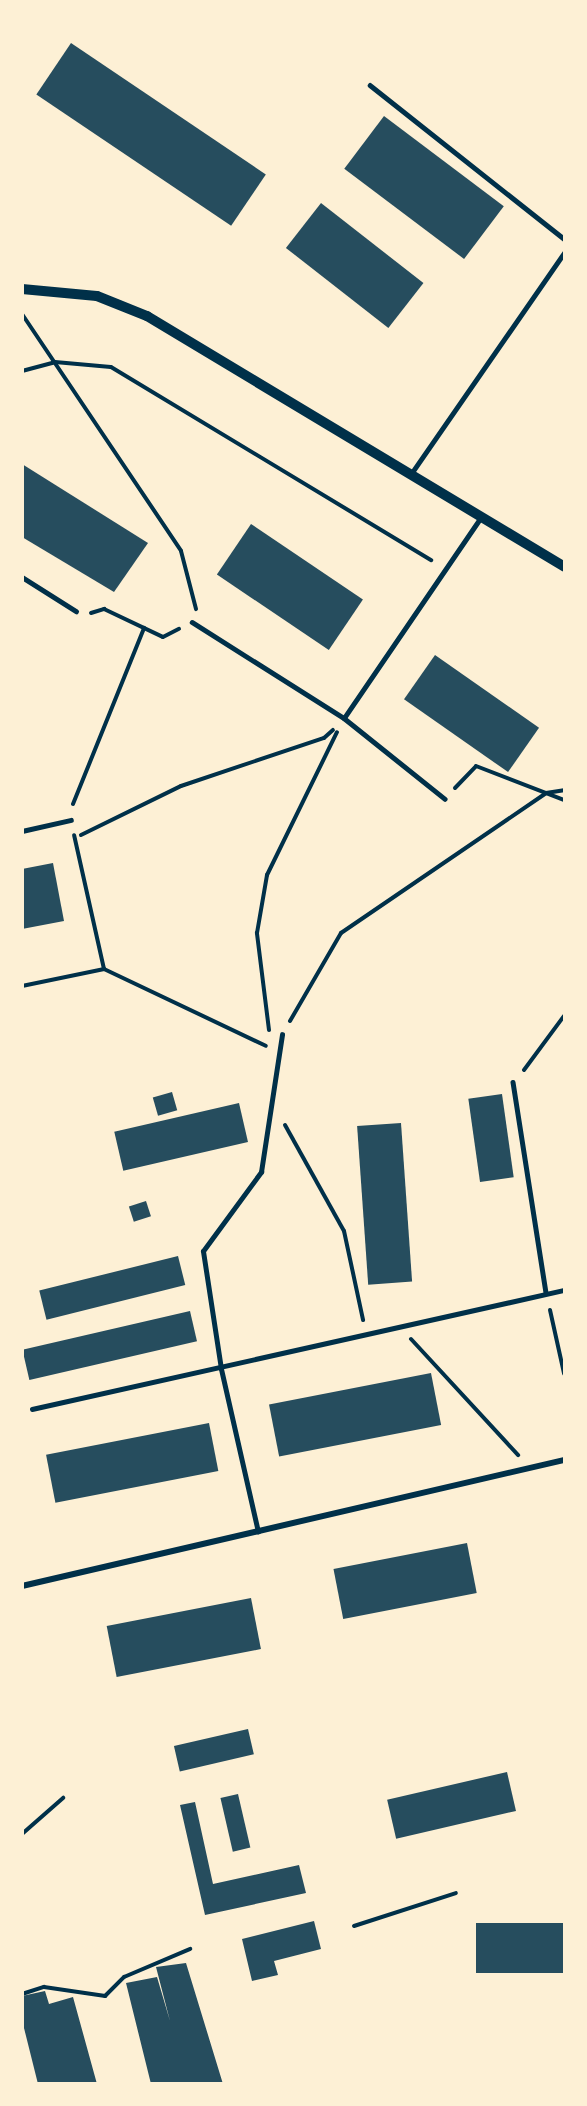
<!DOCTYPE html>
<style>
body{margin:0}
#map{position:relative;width:587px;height:2106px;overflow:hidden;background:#fdf0d5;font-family:"Nunito Sans",sans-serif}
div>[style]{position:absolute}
.building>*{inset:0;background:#264d5e;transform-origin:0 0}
.path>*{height:4px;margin:-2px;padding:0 2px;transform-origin:2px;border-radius:2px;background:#003049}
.service>*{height:4.5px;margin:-2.25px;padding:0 2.25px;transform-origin:2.25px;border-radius:2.25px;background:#003049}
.minor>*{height:6px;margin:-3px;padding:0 3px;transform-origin:3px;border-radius:3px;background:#003049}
.tertiary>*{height:10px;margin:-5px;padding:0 5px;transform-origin:5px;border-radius:5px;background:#003049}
span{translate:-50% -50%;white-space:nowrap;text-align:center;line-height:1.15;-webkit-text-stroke:5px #fdf0d5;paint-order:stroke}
.frame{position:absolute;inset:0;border:24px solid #fdf0d5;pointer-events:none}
</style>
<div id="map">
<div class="building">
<i style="left:71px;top:43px;width:235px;height:62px;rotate:34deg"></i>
<i style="left:384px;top:116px;width:150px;height:66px;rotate:37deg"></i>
<i style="left:321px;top:203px;width:130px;height:57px;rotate:38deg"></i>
<i style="clip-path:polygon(22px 464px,148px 543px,114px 592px,22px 537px)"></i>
<i style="left:251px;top:524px;width:135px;height:61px;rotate:34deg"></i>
<i style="left:435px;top:655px;width:127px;height:54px;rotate:35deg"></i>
<i style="clip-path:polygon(53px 863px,64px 921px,22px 929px,22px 869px)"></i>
<i style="left:172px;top:1092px;width:19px;height:20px;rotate:74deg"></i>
<i style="left:502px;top:1094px;width:84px;height:34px;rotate:82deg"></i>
<i style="left:239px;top:1103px;width:40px;height:128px;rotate:77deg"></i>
<i style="left:401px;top:1123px;width:159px;height:44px;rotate:86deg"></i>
<i style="left:146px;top:1201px;width:16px;height:18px;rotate:72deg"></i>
<i style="left:178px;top:1256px;width:30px;height:143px;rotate:76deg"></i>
<i style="left:190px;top:1311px;width:31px;height:172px;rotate:77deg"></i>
<i style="left:431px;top:1373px;width:53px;height:165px;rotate:79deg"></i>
<i style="left:209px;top:1423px;width:49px;height:166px;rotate:79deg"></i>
<i style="left:467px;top:1543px;width:51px;height:136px;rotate:79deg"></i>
<i style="left:251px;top:1598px;width:52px;height:147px;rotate:79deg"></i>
<i style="left:248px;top:1729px;width:26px;height:76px;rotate:77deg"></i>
<i style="left:507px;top:1772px;width:40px;height:123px;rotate:77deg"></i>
<i style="left:238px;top:1794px;width:55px;height:18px;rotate:77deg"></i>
<i style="clip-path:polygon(195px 1802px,213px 1884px,299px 1865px,306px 1893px,205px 1915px,180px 1805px)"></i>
<i style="clip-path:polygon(314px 1921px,321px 1949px,274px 1961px,278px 1975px,252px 1981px,242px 1939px)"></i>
<i style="left:564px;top:1923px;width:50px;height:88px;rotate:90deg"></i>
<i style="clip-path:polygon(186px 1963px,223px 2084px,151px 2084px,126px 1983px,157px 1977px,170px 2021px,156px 1967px)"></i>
<i style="clip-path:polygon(45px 1991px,49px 2004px,73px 1997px,97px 2084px,38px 2084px,22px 2020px,22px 1996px)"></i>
</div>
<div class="path">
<i style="left:22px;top:314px;width:285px;rotate:56.1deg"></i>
<i style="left:181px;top:551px;width:60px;rotate:75.5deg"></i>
<i style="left:22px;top:371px;width:34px;rotate:-15deg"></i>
<i style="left:55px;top:362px;width:56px;rotate:5.1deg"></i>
<i style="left:111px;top:367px;width:374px;rotate:31.1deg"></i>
<i style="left:91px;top:613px;width:14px;rotate:-17deg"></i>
<i style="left:104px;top:609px;width:65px;rotate:25.4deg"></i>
<i style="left:163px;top:637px;width:18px;rotate:-27deg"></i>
<i style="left:455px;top:788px;width:30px;rotate:-46deg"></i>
<i style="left:476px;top:766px;width:94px;rotate:21.1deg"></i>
<i style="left:73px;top:804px;width:190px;rotate:-68deg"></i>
<i style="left:81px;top:835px;width:111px;rotate:-26.1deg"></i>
<i style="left:181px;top:786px;width:151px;rotate:-18.6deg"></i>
<i style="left:324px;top:738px;width:12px;rotate:-42deg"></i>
<i style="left:104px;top:969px;width:179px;rotate:25.4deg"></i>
<i style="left:22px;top:986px;width:84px;rotate:-11.7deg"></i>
<i style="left:104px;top:969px;width:137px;rotate:-102.6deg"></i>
<i style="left:290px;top:1021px;width:102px;rotate:-59.9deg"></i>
<i style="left:341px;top:933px;width:248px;rotate:-34.3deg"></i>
<i style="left:546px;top:793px;width:18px;rotate:-9deg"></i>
<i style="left:269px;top:1030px;width:98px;rotate:-97.1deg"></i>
<i style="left:257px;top:933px;width:59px;rotate:-80.2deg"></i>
<i style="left:267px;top:875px;width:159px;rotate:-63.9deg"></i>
<i style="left:524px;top:1070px;width:67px;rotate:-53.5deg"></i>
<i style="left:285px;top:1125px;width:121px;rotate:60.9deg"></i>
<i style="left:344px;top:1231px;width:91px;rotate:77.9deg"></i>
<i style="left:550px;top:1310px;width:65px;rotate:77.5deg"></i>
<i style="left:411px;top:1339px;width:158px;rotate:47.3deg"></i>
<i style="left:22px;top:1834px;width:55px;rotate:-41.3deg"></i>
<i style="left:354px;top:1926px;width:107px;rotate:-17.9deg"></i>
<i style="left:22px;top:1994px;width:23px;rotate:-18deg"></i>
<i style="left:44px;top:1987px;width:62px;rotate:8.4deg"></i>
<i style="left:105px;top:1996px;width:27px;rotate:-45deg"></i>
<i style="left:124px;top:1977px;width:72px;rotate:-23deg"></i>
</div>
<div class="service">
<i style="left:370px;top:85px;width:248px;rotate:38.4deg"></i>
<i style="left:413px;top:471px;width:265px;rotate:-55.3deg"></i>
<i style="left:22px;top:577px;width:64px;rotate:32.2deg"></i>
<i style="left:192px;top:622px;width:180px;rotate:32.3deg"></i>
<i style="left:344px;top:718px;width:129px;rotate:38.7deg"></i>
<i style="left:344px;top:718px;width:243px;rotate:-55.7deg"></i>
<i style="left:22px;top:831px;width:50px;rotate:-12.7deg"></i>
<i style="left:513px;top:1082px;width:213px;rotate:81.1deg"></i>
<i style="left:32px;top:1409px;width:545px;rotate:-12.61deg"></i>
<i style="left:258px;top:1532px;width:167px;rotate:-102.8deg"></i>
<i style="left:221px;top:1369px;width:119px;rotate:-98.7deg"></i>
<i style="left:203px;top:1251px;width:98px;rotate:-53.7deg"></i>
<i style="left:261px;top:1172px;width:139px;rotate:-81.3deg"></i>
</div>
<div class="minor">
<i style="left:22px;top:1586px;width:556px;rotate:-13.09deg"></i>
</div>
<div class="tertiary">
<i style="left:22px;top:289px;width:75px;rotate:5.3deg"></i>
<i style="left:97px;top:296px;width:54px;rotate:21.8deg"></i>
<i style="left:147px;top:316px;width:487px;rotate:31deg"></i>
</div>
<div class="frame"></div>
</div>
